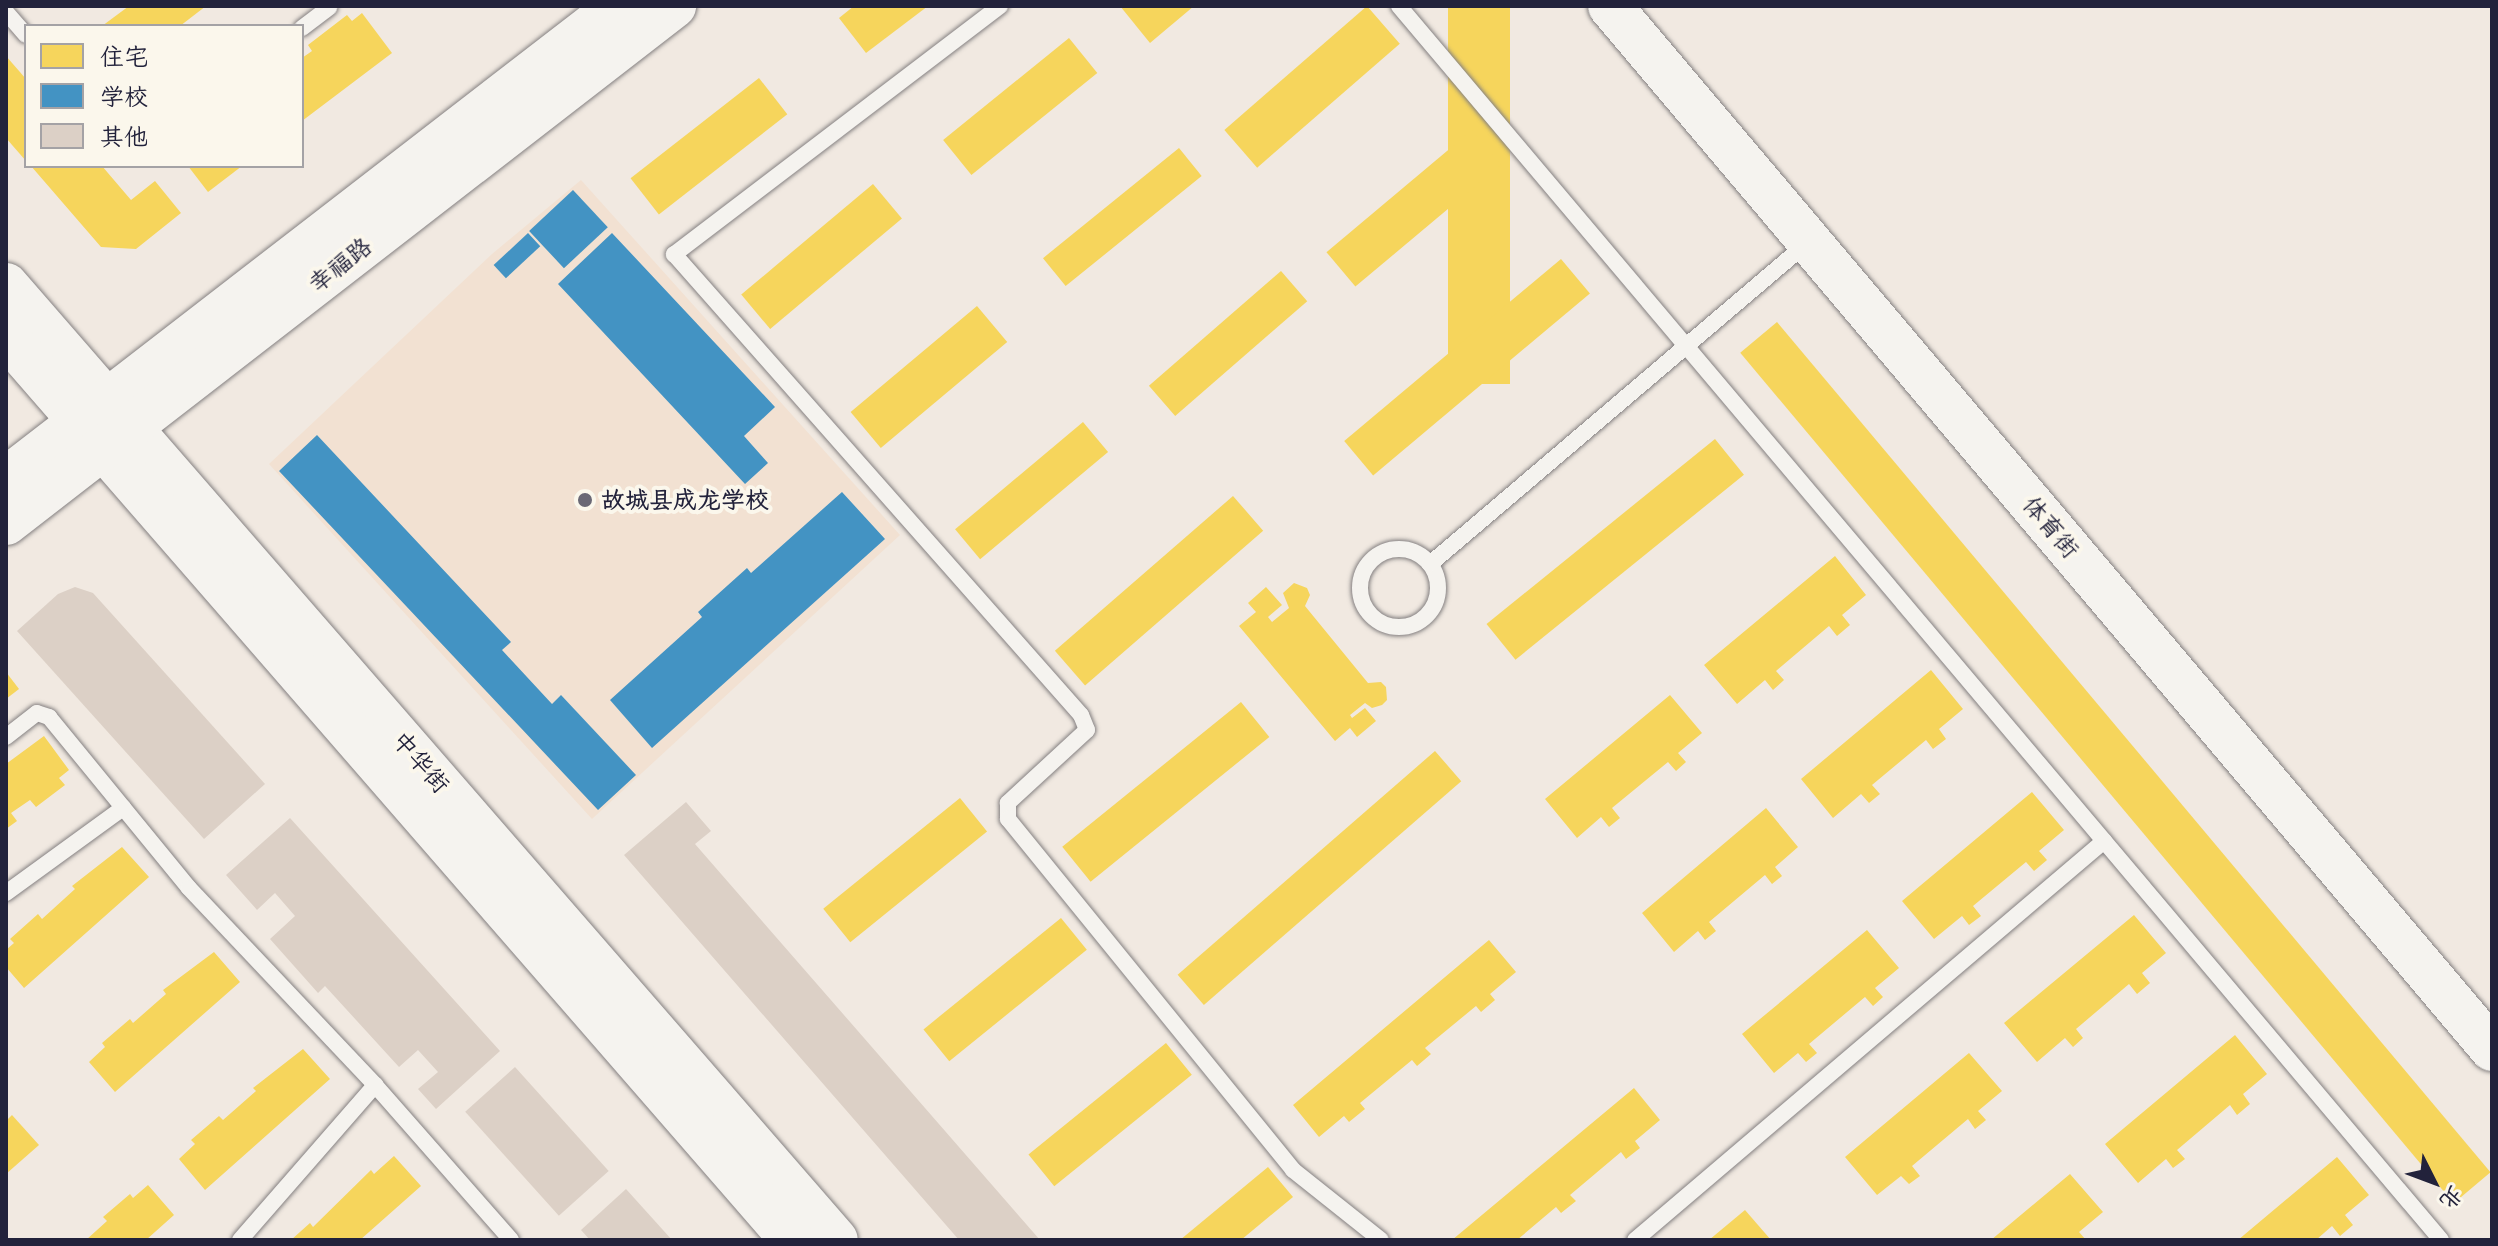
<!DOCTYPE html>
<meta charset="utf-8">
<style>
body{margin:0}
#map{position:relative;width:2498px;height:1246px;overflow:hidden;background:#f1e9e1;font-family:"Patrick Hand","LXGW WenKai TC",sans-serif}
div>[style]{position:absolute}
.built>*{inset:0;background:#f2e1d2}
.homes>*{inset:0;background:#f6d55c;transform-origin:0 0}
.schools>*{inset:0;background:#4393c3;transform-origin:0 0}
.building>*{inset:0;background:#dcd0c6;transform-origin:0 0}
.roads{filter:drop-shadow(0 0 2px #848081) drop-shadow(0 0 2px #848081)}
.lane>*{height:16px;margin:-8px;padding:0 8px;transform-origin:8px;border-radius:8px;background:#f5f3ef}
.lane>.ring{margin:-8px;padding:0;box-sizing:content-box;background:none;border:16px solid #f5f3ef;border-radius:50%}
.secondary>*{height:44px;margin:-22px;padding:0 22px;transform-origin:22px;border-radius:22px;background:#f5f3ef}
.dots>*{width:22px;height:22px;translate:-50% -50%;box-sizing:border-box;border:4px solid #fbf7ec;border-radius:50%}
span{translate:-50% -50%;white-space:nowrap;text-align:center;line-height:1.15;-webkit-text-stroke:8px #fbf7ec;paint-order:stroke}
.street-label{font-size:24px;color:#22223b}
.poi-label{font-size:24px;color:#22223b;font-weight:700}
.left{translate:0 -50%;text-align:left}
.frame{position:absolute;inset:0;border:8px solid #22223b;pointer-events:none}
.legend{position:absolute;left:24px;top:24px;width:280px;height:144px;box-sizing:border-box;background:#fbf7ec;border:2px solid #a4a2a5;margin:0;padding:10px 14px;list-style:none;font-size:24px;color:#22223b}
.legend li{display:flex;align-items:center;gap:16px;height:40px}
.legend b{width:40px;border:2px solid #a4a2a5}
.north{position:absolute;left:2394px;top:1142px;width:80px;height:80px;-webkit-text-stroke:6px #fbf7ec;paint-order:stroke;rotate:132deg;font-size:22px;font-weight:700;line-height:32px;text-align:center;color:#22223b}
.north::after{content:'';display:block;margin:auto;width:28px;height:36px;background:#22223b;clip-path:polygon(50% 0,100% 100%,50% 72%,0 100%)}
</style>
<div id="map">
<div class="built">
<i style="clip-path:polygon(581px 180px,900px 535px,592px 819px,269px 464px,492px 254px)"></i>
</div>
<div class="homes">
<i style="clip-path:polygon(129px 6px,206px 6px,180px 26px,102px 26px)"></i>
<i style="clip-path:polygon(854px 6px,928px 6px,866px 53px,839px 18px)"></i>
<i style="clip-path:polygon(1120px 6px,1194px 6px,1150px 43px)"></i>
<i style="left:1367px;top:6px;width:50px;height:189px;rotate:49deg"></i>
<i style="left:1448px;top:6px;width:62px;height:378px"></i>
<i style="clip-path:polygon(362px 13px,392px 53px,302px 121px,302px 58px,312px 51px,308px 45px,347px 15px,352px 21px)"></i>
<i style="left:1069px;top:38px;width:45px;height:162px;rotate:51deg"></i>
<i style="clip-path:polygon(6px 56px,26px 79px,26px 161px,6px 138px)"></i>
<i style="left:759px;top:78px;width:46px;height:163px;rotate:52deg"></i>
<i style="left:1472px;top:130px;width:45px;height:190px;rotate:50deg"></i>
<i style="left:1179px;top:148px;width:36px;height:175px;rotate:51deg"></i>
<i style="clip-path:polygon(31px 166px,102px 166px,131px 200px,155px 181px,181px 213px,136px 249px,101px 247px)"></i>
<i style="clip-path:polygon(188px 166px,242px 166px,208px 192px)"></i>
<i style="left:873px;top:184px;width:45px;height:172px;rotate:50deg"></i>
<i style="left:1561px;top:259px;width:45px;height:283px;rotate:50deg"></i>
<i style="left:1281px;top:271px;width:40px;height:175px;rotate:49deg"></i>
<i style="left:977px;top:306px;width:47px;height:165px;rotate:50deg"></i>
<i style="left:1777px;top:322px;width:1110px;height:48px;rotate:50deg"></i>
<i style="left:1083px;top:422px;width:39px;height:167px;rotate:50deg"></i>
<i style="left:1715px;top:439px;width:46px;height:294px;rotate:51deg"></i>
<i style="left:1233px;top:496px;width:46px;height:236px;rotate:49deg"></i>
<i style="clip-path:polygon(1835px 556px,1866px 595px,1842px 615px,1850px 625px,1837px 636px,1829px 626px,1776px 671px,1784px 680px,1773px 690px,1765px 680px,1737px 704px,1704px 665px)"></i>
<i style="clip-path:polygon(1294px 583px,1307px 588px,1310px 595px,1305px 606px,1368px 683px,1381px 682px,1386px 687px,1387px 700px,1382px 705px,1372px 708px,1365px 703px,1350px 715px,1352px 718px,1365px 708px,1376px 721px,1357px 737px,1350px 728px,1335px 741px,1239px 626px,1256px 612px,1248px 603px,1266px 587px,1282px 605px,1268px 617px,1272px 622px,1289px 608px,1283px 593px)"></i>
<i style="clip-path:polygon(1931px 670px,1963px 709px,1939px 729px,1946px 739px,1933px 749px,1926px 740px,1872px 785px,1880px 794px,1869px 803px,1861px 794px,1833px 818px,1801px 779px)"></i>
<i style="clip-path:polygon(6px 672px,19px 689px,6px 699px)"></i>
<i style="clip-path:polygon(1670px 695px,1702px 733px,1678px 753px,1686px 762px,1676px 771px,1668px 762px,1612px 808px,1620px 818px,1609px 827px,1601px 817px,1577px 838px,1545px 799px)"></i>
<i style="left:1241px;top:702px;width:45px;height:230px;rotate:51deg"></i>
<i style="clip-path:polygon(44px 736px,69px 770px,59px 778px,65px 785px,36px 807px,30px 800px,11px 813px,17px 821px,6px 829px,6px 764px)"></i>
<i style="left:1435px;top:751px;width:40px;height:341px;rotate:49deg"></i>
<i style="clip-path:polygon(2032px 792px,2064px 830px,2039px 851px,2047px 860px,2034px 871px,2026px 862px,1973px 906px,1981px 916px,1969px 925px,1962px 916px,1934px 939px,1902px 901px)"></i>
<i style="left:960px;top:798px;width:43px;height:176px;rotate:51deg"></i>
<i style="clip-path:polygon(1766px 808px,1798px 847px,1775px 867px,1782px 876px,1772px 884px,1765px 875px,1709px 922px,1716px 931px,1705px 940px,1698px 931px,1674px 952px,1642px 913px)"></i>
<i style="clip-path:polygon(122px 847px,149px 877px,24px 988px,6px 967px,6px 950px,14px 943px,10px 939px,38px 914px,42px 919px,75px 889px,72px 886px)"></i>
<i style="clip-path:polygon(2134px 915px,2166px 953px,2142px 973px,2150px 983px,2137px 994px,2129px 984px,2076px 1029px,2083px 1038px,2073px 1047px,2065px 1038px,2037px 1062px,2004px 1023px)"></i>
<i style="left:1061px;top:918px;width:41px;height:177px;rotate:51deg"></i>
<i style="clip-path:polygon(1867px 930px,1899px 968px,1875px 988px,1883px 997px,1873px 1006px,1865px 997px,1809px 1044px,1817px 1053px,1806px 1062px,1798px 1053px,1774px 1073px,1742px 1034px)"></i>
<i style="clip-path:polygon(1489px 940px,1516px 972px,1490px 994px,1495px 1000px,1481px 1012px,1476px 1006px,1425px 1048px,1431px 1054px,1417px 1066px,1412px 1060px,1360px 1103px,1365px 1109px,1349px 1122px,1344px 1116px,1319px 1137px,1293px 1105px)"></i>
<i style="clip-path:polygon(214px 952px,240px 982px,115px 1092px,89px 1062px,105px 1047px,102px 1043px,130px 1019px,133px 1023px,166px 994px,163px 990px)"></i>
<i style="clip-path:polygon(2235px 1035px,2267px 1074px,2243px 1094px,2250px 1104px,2237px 1115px,2230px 1105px,2177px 1150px,2185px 1159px,2173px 1168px,2166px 1159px,2138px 1183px,2105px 1144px)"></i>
<i style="left:1166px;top:1043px;width:41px;height:177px;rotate:51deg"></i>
<i style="clip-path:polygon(303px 1049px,330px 1079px,205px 1190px,179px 1159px,195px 1144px,191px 1140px,219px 1116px,223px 1120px,256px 1091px,253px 1088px)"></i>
<i style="clip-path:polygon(1969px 1053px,2002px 1091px,1978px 1111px,1986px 1120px,1975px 1129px,1968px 1119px,1912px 1166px,1920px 1176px,1909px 1184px,1901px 1176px,1877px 1195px,1845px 1157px)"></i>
<i style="clip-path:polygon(1634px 1088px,1660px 1120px,1635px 1141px,1640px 1148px,1626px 1159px,1621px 1152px,1570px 1195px,1576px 1201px,1561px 1213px,1556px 1207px,1517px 1240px,1452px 1240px)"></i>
<i style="clip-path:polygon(12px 1115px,39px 1145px,6px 1174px,6px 1121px)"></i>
<i style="clip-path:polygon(394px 1156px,421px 1186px,360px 1240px,291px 1240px,310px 1223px,313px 1227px,371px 1170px,374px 1174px)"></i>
<i style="clip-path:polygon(2337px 1157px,2369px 1195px,2345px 1215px,2353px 1225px,2340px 1236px,2332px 1226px,2316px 1240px,2238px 1240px)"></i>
<i style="clip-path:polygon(1268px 1167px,1293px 1197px,1241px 1240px,1180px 1240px)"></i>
<i style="clip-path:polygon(2070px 1174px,2103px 1212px,2079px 1232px,2086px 1240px,1991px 1240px)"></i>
<i style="clip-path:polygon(148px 1185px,174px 1215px,146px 1240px,86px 1240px,107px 1221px,103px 1217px,130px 1194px,133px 1198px)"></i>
<i style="clip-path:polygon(1745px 1210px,1771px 1240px,1709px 1240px)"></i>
</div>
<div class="schools">
<i style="left:573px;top:190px;width:51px;height:60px;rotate:47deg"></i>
<i style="left:528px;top:233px;width:18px;height:47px;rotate:47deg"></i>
<i style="clip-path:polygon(612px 233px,775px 407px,744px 436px,768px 463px,745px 484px,558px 284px)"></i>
<i style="clip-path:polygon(317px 435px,511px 642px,502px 650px,552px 704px,561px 695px,636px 775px,598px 810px,279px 471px)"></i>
<i style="clip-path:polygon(842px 492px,885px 539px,652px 748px,610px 700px,702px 617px,698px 612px,747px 568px,751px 573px)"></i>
</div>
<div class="building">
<i style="clip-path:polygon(75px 587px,93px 593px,265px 784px,204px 839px,17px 631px,58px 594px)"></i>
<i style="clip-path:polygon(686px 802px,711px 831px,695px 844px,1040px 1240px,959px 1240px,624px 855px)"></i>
<i style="clip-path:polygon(290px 818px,500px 1051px,436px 1109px,418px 1089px,438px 1072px,418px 1050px,399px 1067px,325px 986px,318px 993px,270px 939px,295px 916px,275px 893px,257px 910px,226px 875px)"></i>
<i style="left:515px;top:1067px;width:140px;height:67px;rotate:48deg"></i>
<i style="clip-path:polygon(626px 1189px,672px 1240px,590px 1240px,581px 1230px)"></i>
</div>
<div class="roads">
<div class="lane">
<i style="left:1000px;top:6px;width:410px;rotate:142.7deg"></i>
<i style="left:674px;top:254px;width:615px;rotate:48.56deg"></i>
<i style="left:1081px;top:715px;width:16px;rotate:68deg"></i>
<i style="left:1087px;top:730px;width:108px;rotate:137.3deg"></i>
<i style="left:1008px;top:803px;width:16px;rotate:90deg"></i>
<i style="left:1008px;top:819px;width:452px;rotate:50.9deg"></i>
<i style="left:1293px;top:1170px;width:112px;rotate:38.5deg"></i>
<i style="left:1399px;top:6px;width:1615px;rotate:49.82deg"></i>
<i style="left:6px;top:12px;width:30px;rotate:49deg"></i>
<i style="left:302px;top:28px;width:34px;rotate:-37deg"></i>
<i class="ring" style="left:1360px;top:549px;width:62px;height:62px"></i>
<i style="left:1430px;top:564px;width:497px;rotate:-40.4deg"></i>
<i style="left:6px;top:737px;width:39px;rotate:-38deg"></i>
<i style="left:37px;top:713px;width:13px;rotate:18deg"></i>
<i style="left:49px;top:717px;width:221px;rotate:50.7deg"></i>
<i style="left:189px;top:888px;width:271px;rotate:46.6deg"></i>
<i style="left:375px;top:1085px;width:206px;rotate:48.7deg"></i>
<i style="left:6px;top:893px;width:145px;rotate:-36deg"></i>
<i style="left:240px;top:1240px;width:206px;rotate:-48.9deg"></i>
<i style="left:1635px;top:1240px;width:616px;rotate:-40.39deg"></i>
</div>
<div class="secondary">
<i style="left:1610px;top:6px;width:1366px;rotate:49.78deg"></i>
<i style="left:6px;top:285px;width:1265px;rotate:49.01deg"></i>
<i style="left:6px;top:336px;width:1198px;rotate:48.99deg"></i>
<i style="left:6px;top:479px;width:773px;rotate:-37.7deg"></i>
<i style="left:6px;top:523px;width:845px;rotate:-37.74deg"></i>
</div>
</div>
<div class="dots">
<i style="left:585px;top:500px;background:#6a6875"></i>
</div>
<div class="street-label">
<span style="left:340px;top:265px;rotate:-38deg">幸福路</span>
<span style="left:2051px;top:527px;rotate:50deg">体育街</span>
<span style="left:421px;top:762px;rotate:49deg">中华街</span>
</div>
<div class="poi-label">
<span class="left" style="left:601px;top:500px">故城县成龙学校</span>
</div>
<div class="frame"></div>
<ul class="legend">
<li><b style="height:22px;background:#f6d55c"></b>住宅</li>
<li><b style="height:22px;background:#4393c3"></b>学校</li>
<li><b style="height:22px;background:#dcd0c6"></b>其他</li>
</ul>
<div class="north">北</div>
</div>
